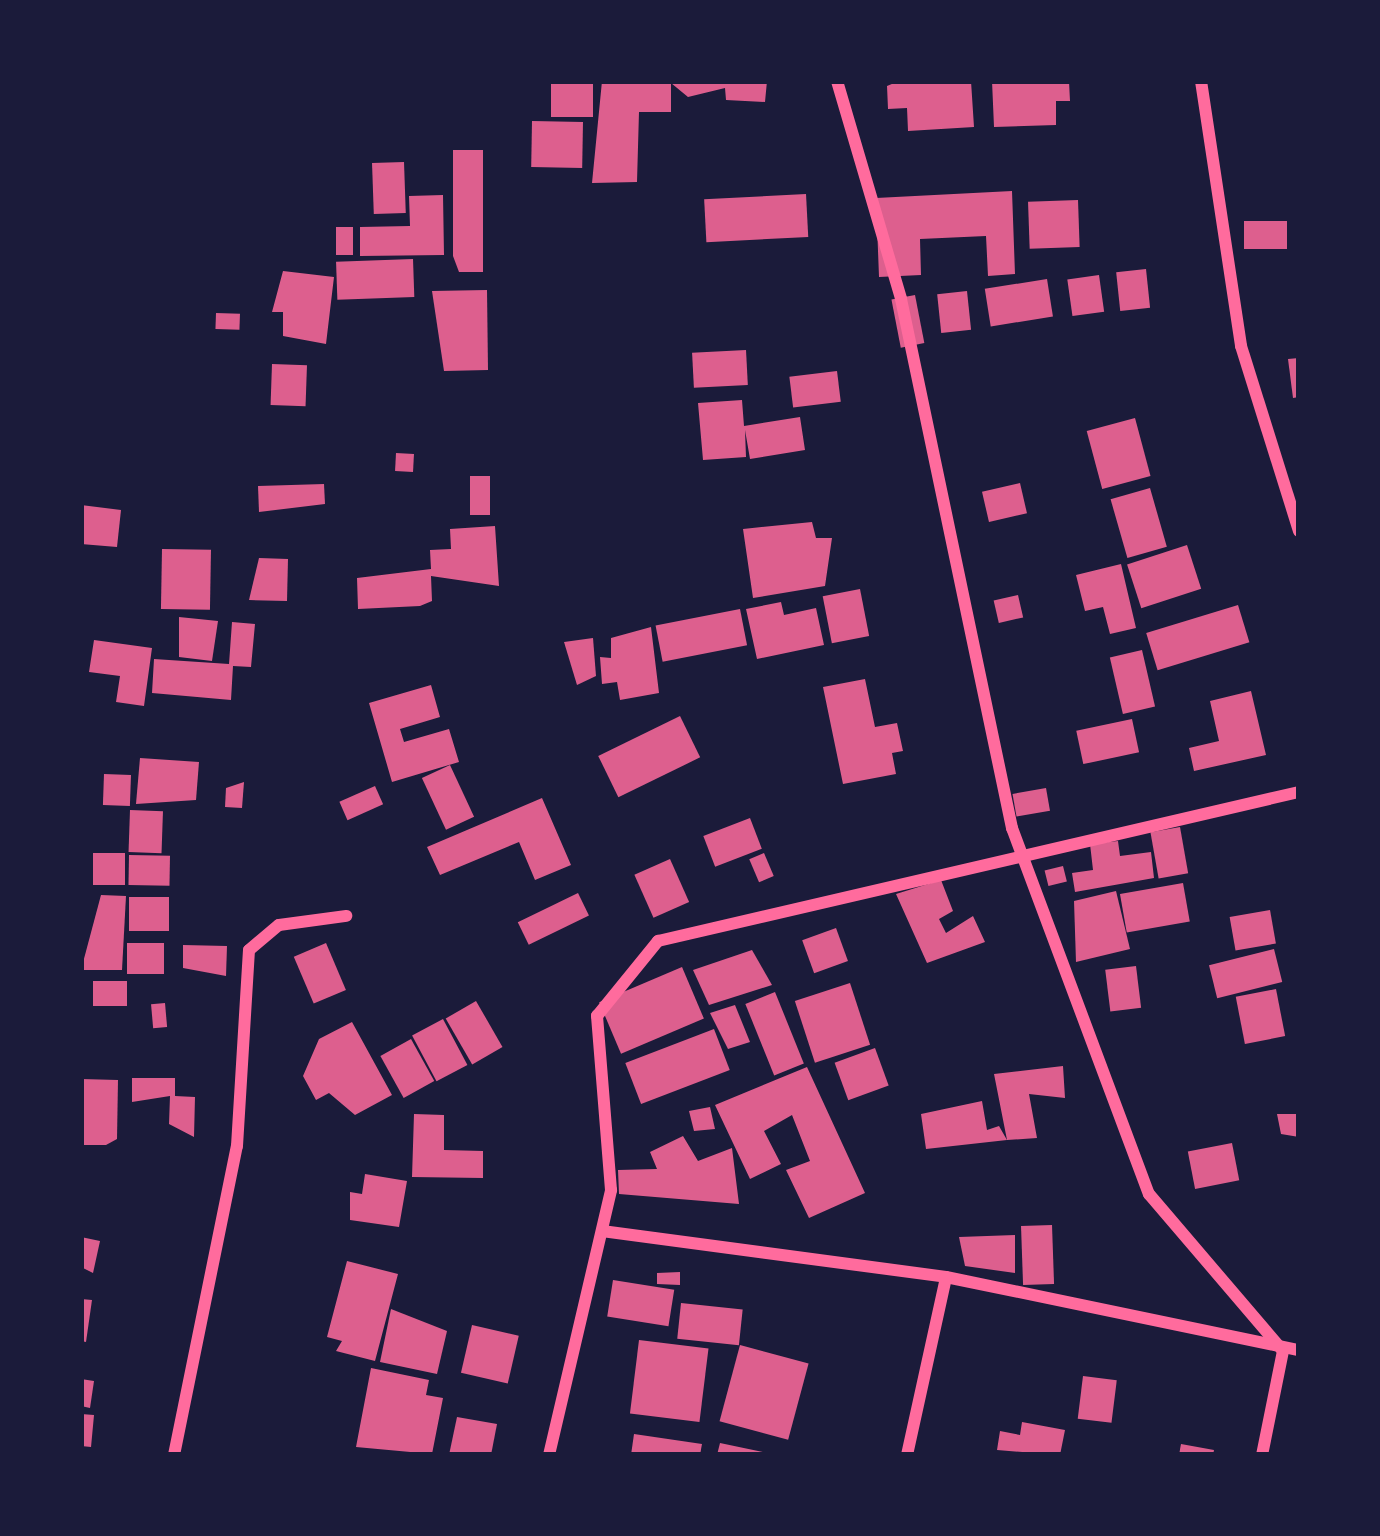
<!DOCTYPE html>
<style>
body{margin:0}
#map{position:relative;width:1380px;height:1536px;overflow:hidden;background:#1b1b3a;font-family:"Noto Sans",sans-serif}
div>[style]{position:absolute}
.building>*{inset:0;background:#dd5f8e;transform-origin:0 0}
.minor>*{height:12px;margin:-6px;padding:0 6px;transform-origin:6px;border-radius:6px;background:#ff6b9d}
span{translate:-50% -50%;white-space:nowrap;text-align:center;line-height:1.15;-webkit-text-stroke:9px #1b1b3a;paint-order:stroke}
.frame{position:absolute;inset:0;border:84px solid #1b1b3a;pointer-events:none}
</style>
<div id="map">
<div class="building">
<i style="left:551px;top:81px;width:42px;height:36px"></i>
<i style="clip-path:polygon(602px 81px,767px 81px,765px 102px,726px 100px,725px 88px,688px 97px,671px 83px,671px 112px,639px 112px,637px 182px,592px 183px)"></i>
<i style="clip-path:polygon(899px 81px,971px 81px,974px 127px,908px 131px,907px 108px,888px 109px,887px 86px)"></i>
<i style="clip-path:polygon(992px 81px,1069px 81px,1070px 101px,1056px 101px,1056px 125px,994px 127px)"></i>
<i style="left:532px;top:121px;width:51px;height:46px;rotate:1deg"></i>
<i style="clip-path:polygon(453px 150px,483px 150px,483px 272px,459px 272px,453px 256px)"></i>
<i style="left:404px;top:162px;width:51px;height:32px;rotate:88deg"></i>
<i style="clip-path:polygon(1012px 191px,1015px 274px,988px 276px,986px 236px,920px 239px,921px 275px,879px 277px,876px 198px)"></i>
<i style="left:806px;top:194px;width:43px;height:102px;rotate:87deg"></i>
<i style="clip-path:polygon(443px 195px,444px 255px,360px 256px,360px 227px,410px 226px,409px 196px)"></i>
<i style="left:1078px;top:200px;width:47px;height:50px;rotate:88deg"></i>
<i style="left:1287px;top:221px;width:28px;height:43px;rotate:90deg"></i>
<i style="left:336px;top:227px;width:17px;height:28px"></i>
<i style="left:413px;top:259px;width:38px;height:77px;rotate:88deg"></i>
<i style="left:1146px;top:269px;width:39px;height:30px;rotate:84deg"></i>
<i style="clip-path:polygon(283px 271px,334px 277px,326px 344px,283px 336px,283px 312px,272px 312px)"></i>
<i style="left:1099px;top:275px;width:37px;height:32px;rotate:82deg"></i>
<i style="left:1047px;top:279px;width:38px;height:63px;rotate:81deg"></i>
<i style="clip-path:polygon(487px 290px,488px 370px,444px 371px,432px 291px)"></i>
<i style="left:967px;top:291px;width:39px;height:30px;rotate:84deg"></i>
<i style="left:915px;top:295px;width:49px;height:24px;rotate:79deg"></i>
<i style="left:216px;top:313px;width:24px;height:16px;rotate:2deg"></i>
<i style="left:746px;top:350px;width:35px;height:54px;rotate:87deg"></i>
<i style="clip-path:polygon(1299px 358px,1299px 397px,1293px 398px,1288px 359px)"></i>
<i style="left:272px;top:364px;width:35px;height:41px;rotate:2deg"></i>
<i style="left:837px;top:371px;width:31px;height:48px;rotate:83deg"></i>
<i style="clip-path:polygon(742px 400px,744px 426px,800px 417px,805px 450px,750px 459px,745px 430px,746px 457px,703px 460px,698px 403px)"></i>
<i style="left:1135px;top:418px;width:60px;height:50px;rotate:75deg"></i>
<i style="left:396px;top:453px;width:18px;height:18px;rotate:3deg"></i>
<i style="left:470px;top:476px;width:20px;height:39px"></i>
<i style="left:1020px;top:483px;width:31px;height:39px;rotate:77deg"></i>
<i style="clip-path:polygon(324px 484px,325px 504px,259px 512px,258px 486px)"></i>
<i style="left:1150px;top:488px;width:61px;height:41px;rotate:74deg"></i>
<i style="clip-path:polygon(81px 505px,121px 510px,117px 547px,81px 544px)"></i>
<i style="clip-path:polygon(812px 522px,816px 538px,832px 538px,825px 586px,753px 598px,743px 529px)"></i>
<i style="clip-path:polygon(495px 526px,499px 586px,431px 576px,432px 601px,420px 606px,358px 609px,357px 578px,431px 569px,430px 550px,451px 549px,450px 529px)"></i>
<i style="left:1187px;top:545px;width:46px;height:63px;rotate:72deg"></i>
<i style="left:162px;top:549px;width:49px;height:60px;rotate:1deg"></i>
<i style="clip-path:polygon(259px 558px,288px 559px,287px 601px,249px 600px)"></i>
<i style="clip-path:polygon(1121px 564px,1136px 628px,1110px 634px,1103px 607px,1085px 611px,1076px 575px)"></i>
<i style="left:860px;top:589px;width:48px;height:38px;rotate:79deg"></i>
<i style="left:1018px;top:595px;width:23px;height:25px;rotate:77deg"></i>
<i style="clip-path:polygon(781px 602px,784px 615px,816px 608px,824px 645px,757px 659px,746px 609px)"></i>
<i style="left:1238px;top:605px;width:39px;height:96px;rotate:73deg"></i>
<i style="left:740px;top:609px;width:37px;height:86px;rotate:79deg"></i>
<i style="clip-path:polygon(179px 617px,218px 621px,212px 661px,179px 657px)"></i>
<i style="clip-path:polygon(232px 622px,255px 624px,251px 667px,233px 666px,231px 700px,152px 693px,154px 659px,229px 664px)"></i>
<i style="clip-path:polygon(651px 627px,659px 693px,620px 700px,617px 682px,602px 684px,600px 657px,611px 658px,611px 638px)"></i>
<i style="clip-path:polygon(593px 638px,596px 676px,577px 685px,564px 642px)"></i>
<i style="clip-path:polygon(94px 640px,152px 648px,144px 706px,116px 702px,120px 676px,89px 672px)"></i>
<i style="left:1142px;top:650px;width:58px;height:33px;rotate:77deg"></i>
<i style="clip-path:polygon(865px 679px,875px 727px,897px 723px,903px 751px,892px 753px,896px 774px,843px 784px,823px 687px)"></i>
<i style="clip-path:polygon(431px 685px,440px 717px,400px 729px,404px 742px,449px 729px,459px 762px,392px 782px,369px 703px)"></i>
<i style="clip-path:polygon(1251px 691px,1266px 755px,1194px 771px,1189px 748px,1219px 741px,1210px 701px)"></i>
<i style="left:680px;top:716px;width:46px;height:91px;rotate:64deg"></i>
<i style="left:1132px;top:719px;width:34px;height:57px;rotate:78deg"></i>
<i style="clip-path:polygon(140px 758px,199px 762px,196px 800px,136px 804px)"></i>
<i style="left:450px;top:765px;width:57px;height:31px;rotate:65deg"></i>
<i style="left:104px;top:774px;width:27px;height:31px;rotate:2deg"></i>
<i style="clip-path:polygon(244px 782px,242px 808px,225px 807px,226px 788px)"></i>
<i style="left:375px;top:786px;width:20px;height:39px;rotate:66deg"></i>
<i style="left:1046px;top:788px;width:23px;height:34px;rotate:80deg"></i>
<i style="clip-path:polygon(542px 798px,571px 865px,535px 880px,519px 842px,440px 875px,427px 847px)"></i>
<i style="left:130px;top:810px;width:33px;height:42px;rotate:2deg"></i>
<i style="left:750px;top:818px;width:33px;height:50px;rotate:69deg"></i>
<i style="left:1180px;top:827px;width:47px;height:30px;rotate:80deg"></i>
<i style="clip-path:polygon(1118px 841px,1120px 856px,1151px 852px,1154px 878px,1075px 892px,1072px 873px,1093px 870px,1090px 844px)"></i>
<i style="left:93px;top:853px;width:32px;height:32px"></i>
<i style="left:764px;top:853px;width:25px;height:16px;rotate:67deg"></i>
<i style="left:129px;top:855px;width:41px;height:30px;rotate:1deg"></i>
<i style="left:670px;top:859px;width:47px;height:39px;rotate:66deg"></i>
<i style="left:1063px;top:866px;width:16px;height:19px;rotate:76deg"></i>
<i style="clip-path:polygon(941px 880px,953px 911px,939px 919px,946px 933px,973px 916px,985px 942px,927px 963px,896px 894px)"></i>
<i style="left:1183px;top:883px;width:39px;height:64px;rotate:80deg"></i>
<i style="clip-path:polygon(1116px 891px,1130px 949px,1076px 962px,1074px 901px)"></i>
<i style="left:578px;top:893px;width:25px;height:67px;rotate:64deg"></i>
<i style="clip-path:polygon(101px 895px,126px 896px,122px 970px,81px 970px)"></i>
<i style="left:129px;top:897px;width:40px;height:34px"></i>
<i style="left:1270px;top:910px;width:34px;height:41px;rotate:80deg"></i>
<i style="left:836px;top:928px;width:35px;height:36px;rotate:70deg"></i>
<i style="left:127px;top:943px;width:37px;height:31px"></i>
<i style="left:326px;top:943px;width:51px;height:35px;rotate:67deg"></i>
<i style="clip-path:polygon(183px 945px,227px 946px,226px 976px,183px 968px)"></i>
<i style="left:1274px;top:949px;width:34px;height:67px;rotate:76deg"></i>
<i style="clip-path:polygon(752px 950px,772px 985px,709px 1005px,693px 970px)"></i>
<i style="left:1136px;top:966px;width:42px;height:31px;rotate:83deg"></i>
<i style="left:682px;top:967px;width:56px;height:90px;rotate:67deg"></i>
<i style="left:93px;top:981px;width:34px;height:25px"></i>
<i style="left:850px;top:983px;width:65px;height:58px;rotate:72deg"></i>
<i style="left:1276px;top:989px;width:48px;height:41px;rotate:79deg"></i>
<i style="left:775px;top:992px;width:77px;height:32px;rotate:68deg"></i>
<i style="left:476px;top:1001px;width:53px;height:35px;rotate:60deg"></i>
<i style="left:165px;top:1003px;width:24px;height:14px;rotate:85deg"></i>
<i style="clip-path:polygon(735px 1005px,750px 1042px,728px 1049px,710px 1013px)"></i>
<i style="left:443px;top:1019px;width:52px;height:35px;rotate:62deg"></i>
<i style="clip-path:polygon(352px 1022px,392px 1095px,355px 1115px,329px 1093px,316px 1100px,303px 1076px,319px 1039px)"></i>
<i style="left:714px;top:1029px;width:44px;height:95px;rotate:69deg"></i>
<i style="left:411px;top:1039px;width:48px;height:35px;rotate:61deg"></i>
<i style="left:875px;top:1048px;width:40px;height:43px;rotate:70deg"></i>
<i style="clip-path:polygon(1063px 1066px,1065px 1098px,1029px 1094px,1037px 1138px,1007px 1140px,994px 1074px)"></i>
<i style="clip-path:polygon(807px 1067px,865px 1193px,809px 1218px,786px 1170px,810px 1161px,792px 1115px,764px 1131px,781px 1164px,750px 1179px,715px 1105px)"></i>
<i style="clip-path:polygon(132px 1078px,175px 1078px,175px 1096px,195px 1097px,194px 1137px,169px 1124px,170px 1096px,132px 1102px)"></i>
<i style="clip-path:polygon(81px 1079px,118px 1080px,117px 1139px,106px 1145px,81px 1145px)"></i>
<i style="clip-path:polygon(982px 1101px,987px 1130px,999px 1126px,1007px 1140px,926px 1149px,921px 1114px)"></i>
<i style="clip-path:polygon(710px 1107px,715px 1129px,694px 1131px,689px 1111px)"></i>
<i style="clip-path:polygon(414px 1114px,444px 1115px,444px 1150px,483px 1151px,483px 1178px,412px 1177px)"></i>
<i style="clip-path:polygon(1277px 1114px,1299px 1114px,1299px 1137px,1281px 1134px)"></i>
<i style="clip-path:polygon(683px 1136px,698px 1161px,732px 1148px,739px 1204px,619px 1194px,618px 1170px,657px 1169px,650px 1152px)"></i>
<i style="left:1232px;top:1143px;width:38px;height:45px;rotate:79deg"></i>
<i style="clip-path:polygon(365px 1174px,407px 1181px,399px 1227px,350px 1220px,350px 1192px,362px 1194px)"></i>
<i style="left:1052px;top:1225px;width:59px;height:31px;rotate:88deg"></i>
<i style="clip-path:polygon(1015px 1235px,1015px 1273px,965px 1266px,959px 1237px)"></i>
<i style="clip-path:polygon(81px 1237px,100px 1241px,93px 1273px,81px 1267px)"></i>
<i style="clip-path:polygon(347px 1261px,398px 1274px,375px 1361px,336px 1351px,342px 1341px,327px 1337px)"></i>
<i style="clip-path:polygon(680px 1272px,680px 1285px,657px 1284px,657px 1273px)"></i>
<i style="left:613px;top:1280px;width:62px;height:37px;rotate:9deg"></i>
<i style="clip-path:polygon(81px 1299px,92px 1300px,86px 1342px,81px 1341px)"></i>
<i style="left:681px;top:1303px;width:62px;height:36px;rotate:6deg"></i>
<i style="clip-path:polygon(391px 1309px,447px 1331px,437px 1374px,380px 1362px)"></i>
<i style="left:472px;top:1325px;width:48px;height:49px;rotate:13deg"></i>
<i style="left:639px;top:1340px;width:70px;height:74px;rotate:7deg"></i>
<i style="left:740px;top:1345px;width:71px;height:79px;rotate:15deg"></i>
<i style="clip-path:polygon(371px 1368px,429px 1380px,426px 1395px,443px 1398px,432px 1454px,356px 1447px)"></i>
<i style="left:1083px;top:1376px;width:34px;height:43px;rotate:7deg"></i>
<i style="clip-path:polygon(81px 1379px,94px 1381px,90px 1408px,81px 1406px)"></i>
<i style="clip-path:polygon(81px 1414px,94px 1415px,91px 1447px,81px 1446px)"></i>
<i style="clip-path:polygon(457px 1417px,497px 1424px,491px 1455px,449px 1455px)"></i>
<i style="clip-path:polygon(1022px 1422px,1065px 1430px,1060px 1455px,997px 1450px,1000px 1431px,1020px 1435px)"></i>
<i style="clip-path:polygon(634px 1434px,702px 1444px,700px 1455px,631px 1455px)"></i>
<i style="clip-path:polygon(720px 1443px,767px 1453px,767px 1455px,717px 1455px)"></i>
<i style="clip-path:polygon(1181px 1444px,1214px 1450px,1213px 1455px,1179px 1455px)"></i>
</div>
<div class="minor">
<i style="left:837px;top:81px;width:227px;rotate:73.6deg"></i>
<i style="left:901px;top:299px;width:541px;rotate:78.15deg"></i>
<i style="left:1012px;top:828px;width:391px;rotate:69.5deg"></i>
<i style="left:1149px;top:1194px;width:206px;rotate:49.5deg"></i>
<i style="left:1283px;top:1351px;width:106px;rotate:101.4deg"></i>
<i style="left:1201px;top:81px;width:268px;rotate:81.4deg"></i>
<i style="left:1241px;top:346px;width:194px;rotate:72.6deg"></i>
<i style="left:602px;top:1231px;width:347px;rotate:7.6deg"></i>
<i style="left:946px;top:1277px;width:360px;rotate:11.7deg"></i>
<i style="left:174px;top:1455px;width:315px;rotate:-78.5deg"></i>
<i style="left:237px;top:1146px;width:196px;rotate:-86.5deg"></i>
<i style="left:249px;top:950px;width:39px;rotate:-40deg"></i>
<i style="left:279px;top:925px;width:68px;rotate:-7.7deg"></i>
<i style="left:549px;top:1455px;width:272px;rotate:-76.8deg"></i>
<i style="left:611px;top:1190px;width:175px;rotate:-94.6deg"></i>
<i style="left:597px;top:1016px;width:97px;rotate:-50.9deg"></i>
<i style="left:658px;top:941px;width:658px;rotate:-13.09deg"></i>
<i style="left:907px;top:1455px;width:182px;rotate:-77.6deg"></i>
</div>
<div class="frame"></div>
</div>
